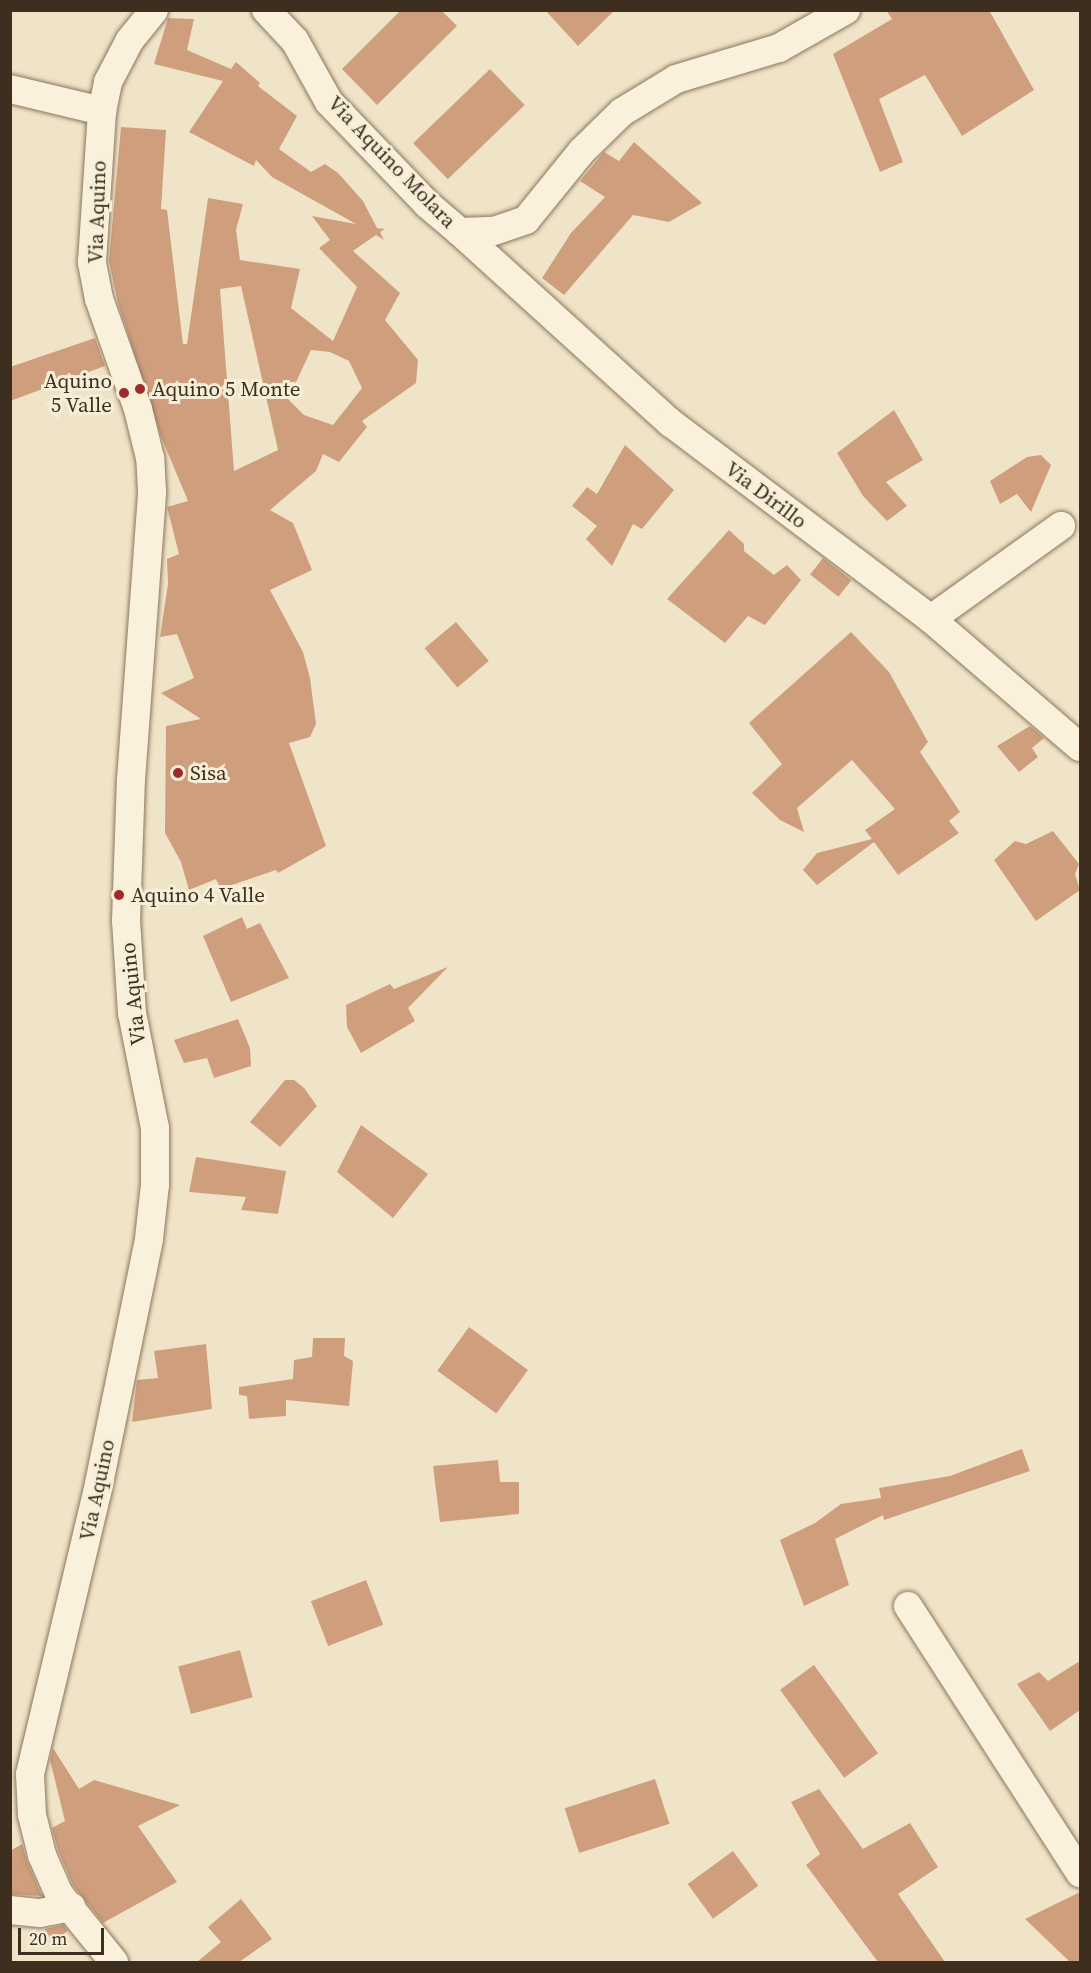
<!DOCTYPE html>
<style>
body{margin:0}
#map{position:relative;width:1091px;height:1973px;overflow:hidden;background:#f0e4c8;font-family:"Source Serif 4",serif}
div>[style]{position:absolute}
.building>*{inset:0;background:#cf9f7d;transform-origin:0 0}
.roads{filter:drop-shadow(0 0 2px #8d765c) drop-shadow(0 0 2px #8d765c)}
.minor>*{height:28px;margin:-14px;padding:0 14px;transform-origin:14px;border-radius:14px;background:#faf1dc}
.dots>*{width:16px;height:16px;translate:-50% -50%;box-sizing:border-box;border:3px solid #f7eed8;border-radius:50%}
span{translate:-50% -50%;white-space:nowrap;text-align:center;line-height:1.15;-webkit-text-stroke:6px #f7eed8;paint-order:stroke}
.street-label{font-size:21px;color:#3d2e20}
.poi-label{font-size:21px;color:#3d2e20}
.right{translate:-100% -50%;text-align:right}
.left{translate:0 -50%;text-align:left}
.frame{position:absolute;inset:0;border:12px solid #3d2e20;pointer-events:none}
.scale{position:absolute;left:18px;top:1928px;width:86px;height:27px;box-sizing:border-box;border:3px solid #3d2e20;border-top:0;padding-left:8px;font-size:18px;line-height:21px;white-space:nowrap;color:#3d2e20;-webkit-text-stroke:4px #f7eed8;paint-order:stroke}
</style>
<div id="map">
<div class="building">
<i style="clip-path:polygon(401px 10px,441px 10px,457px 26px,377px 105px,342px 69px)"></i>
<i style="clip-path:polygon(545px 10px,615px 10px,578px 46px)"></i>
<i style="clip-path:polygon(886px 10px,989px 10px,1034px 90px,962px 136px,925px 75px,879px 99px,903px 162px,880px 172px,833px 54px,892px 19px)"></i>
<i style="clip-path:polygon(evenodd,168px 18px,194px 19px,187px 50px,231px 69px,236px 62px,260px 83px,258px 86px,297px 116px,279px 149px,311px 172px,325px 164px,338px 173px,363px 201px,377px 228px,385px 229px,380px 232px,384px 240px,376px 235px,353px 251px,400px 293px,385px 320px,418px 360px,416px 383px,362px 421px,367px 427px,339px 462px,323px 454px,316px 471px,270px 510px,293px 523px,312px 570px,270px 590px,303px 652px,310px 678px,316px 724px,310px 737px,289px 743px,326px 846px,278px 873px,276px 870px,220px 889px,216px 879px,189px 890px,181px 862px,165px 833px,166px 726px,201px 719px,161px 693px,194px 678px,177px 634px,160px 637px,168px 584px,167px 559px,179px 554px,167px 507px,188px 501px,162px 439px,118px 303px,109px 261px,121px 127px,166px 130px,161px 209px,167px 210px,183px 344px,187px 344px,208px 198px,243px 204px,236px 230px,240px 260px,300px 269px,291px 308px,333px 341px,357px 287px,319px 248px,330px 240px,312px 216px,356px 224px,272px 177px,256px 160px,254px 166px,189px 132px,223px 81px,154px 64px,168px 18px,241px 286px,278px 450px,234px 471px,220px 289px,241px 286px,168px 18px,311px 350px,330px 352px,349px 361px,362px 388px,333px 425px,304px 415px,288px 399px,311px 350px)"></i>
<i style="left:490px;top:69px;width:50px;height:107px;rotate:46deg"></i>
<i style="clip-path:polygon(634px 142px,702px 203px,669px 222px,633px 215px,564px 295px,542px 278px,571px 233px,605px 197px,580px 181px,604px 152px,619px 161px)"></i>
<i style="clip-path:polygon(95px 338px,105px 366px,10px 401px,10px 367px)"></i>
<i style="clip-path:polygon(894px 410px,923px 460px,886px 482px,907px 506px,887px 521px,863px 496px,837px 453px)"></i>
<i style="clip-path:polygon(625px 445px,674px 490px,642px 529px,633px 524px,612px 566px,586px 539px,597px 526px,572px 506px,587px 487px,597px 494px)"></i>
<i style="clip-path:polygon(1041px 455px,1051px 465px,1031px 512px,1017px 494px,1000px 504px,990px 481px,1027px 457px)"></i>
<i style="clip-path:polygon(729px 530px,744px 544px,744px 551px,774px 575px,787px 565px,801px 580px,765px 625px,748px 616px,725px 643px,667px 599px)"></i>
<i style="left:823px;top:558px;width:36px;height:21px;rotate:38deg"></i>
<i style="left:456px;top:622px;width:51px;height:41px;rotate:50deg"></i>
<i style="clip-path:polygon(851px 632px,889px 672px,928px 742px,920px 752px,960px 812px,949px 821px,959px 833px,898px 875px,874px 842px,817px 885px,803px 870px,817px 853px,872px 839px,865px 830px,895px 809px,852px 760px,797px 808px,804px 832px,780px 820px,752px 793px,782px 764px,749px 723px)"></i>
<i style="clip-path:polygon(1030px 726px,1044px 738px,1032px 748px,1038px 757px,1019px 772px,997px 746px)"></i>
<i style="clip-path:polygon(1053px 831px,1079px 864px,1075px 874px,1080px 890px,1036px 921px,994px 860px,1015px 841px,1026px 844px)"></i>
<i style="clip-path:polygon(242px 917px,247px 929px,260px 923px,289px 978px,231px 1002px,203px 936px)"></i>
<i style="clip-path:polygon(448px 967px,408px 1008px,415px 1021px,361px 1053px,347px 1027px,346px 1005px,390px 984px,394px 989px)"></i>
<i style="clip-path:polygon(238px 1019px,250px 1048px,251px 1066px,214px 1078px,207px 1058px,184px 1063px,174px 1040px)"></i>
<i style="clip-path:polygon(285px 1080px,294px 1080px,304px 1088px,317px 1106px,280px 1147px,250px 1122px)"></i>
<i style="clip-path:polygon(361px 1125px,428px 1174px,393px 1218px,337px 1172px)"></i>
<i style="clip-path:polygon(196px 1157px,286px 1171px,278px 1214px,241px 1210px,246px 1197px,189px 1192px)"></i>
<i style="left:469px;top:1327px;width:73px;height:54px;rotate:36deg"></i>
<i style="clip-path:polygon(313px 1338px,345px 1338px,344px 1356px,353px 1361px,349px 1406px,286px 1400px,286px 1416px,249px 1419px,247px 1396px,239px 1395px,239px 1387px,293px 1379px,294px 1360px,312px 1357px)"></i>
<i style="clip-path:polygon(206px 1344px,212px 1409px,132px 1422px,137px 1380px,158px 1378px,154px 1351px)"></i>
<i style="clip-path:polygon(1022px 1449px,1030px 1471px,884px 1520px,883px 1515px,835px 1539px,849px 1585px,804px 1606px,780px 1540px,815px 1523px,841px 1504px,881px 1498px,879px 1488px,950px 1476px)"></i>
<i style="clip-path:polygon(498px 1460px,500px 1482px,519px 1482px,519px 1514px,440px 1522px,433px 1466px)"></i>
<i style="left:366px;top:1580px;width:48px;height:59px;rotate:69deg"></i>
<i style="left:240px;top:1650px;width:49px;height:64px;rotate:75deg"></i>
<i style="clip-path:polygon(1080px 1661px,1080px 1710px,1050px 1731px,1017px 1684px,1039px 1672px,1048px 1681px)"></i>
<i style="left:814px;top:1665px;width:109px;height:42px;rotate:54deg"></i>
<i style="clip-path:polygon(53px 1748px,79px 1789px,94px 1780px,180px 1805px,138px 1826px,177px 1882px,103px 1923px,73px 1885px,58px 1850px,52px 1828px,65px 1821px,50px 1760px)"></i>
<i style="left:655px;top:1779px;width:47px;height:95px;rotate:72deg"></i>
<i style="clip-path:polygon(819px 1789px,863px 1849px,910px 1823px,938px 1867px,898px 1894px,945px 1962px,878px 1962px,806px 1865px,820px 1854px,791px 1802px)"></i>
<i style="clip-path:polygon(22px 1844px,27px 1861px,42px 1896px,10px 1894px,10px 1851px)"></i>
<i style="left:733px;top:1851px;width:43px;height:56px;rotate:54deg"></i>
<i style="clip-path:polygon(1080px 1892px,1080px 1962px,1070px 1962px,1025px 1919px)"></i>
<i style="clip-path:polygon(241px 1899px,272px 1939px,239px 1962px,197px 1962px,221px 1942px,208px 1927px)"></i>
<i style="clip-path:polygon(63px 1925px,68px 1931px,52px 1941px,45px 1929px)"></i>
</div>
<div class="roads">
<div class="minor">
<i style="left:266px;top:10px;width:42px;rotate:46.9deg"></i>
<i style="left:295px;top:41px;width:70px;rotate:60.9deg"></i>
<i style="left:329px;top:102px;width:141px;rotate:46.1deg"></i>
<i style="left:427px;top:204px;width:43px;rotate:40.3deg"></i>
<i style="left:460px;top:232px;width:34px;rotate:-2deg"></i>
<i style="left:494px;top:231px;width:34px;rotate:-19deg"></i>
<i style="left:526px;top:220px;width:89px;rotate:-50.9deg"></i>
<i style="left:582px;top:151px;width:56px;rotate:-44.3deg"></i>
<i style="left:622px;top:112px;width:63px;rotate:-31.4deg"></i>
<i style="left:676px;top:79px;width:108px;rotate:-16.8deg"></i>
<i style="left:779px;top:48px;width:77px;rotate:-29.6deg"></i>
<i style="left:10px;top:89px;width:95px;rotate:13.4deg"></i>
<i style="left:460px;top:232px;width:285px;rotate:42.2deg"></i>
<i style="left:671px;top:423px;width:326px;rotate:37deg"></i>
<i style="left:931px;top:619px;width:196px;rotate:40.7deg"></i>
<i style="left:931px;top:619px;width:160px;rotate:-35.6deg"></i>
<i style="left:908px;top:1606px;width:318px;rotate:57.2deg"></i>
<i style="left:10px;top:1910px;width:30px;rotate:6deg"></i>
<i style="left:40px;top:1913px;width:32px;rotate:-11deg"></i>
<i style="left:114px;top:1962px;width:87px;rotate:-129deg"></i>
<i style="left:59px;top:1894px;width:43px;rotate:-113.6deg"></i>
<i style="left:42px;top:1855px;width:41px;rotate:-104deg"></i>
<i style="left:32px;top:1815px;width:41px;rotate:-92.8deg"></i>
<i style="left:30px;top:1774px;width:289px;rotate:-76.6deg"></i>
<i style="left:97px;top:1493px;width:259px;rotate:-78.4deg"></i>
<i style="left:149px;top:1239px;width:54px;rotate:-83.7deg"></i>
<i style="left:155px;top:1185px;width:57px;rotate:-90deg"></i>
<i style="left:155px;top:1128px;width:117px;rotate:-101.3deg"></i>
<i style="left:132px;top:1013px;width:92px;rotate:-93.7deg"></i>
<i style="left:126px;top:921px;width:141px;rotate:-88deg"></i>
<i style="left:131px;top:780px;width:290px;rotate:-85.8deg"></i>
<i style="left:152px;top:491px;width:33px;rotate:-93deg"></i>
<i style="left:150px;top:458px;width:50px;rotate:-103.8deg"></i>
<i style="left:138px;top:409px;width:117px;rotate:-109.5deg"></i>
<i style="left:99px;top:299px;width:38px;rotate:-101deg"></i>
<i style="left:92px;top:262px;width:151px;rotate:-86.2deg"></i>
<i style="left:102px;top:111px;width:30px;rotate:-78deg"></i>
<i style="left:108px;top:82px;width:47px;rotate:-62.4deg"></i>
<i style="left:130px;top:40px;width:38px;rotate:-51deg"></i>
</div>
</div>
<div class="dots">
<i style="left:140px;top:389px;background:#9e2a2b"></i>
<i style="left:124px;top:393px;background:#9e2a2b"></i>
<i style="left:178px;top:773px;background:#9e2a2b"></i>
<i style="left:119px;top:895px;background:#9e2a2b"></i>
</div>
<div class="street-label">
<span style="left:392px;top:162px;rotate:46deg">Via Aquino Molara</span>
<span style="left:97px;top:212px;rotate:-88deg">Via Aquino</span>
<span style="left:766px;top:495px;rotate:37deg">Via Dirillo</span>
<span style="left:133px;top:994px;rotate:-96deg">Via Aquino</span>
<span style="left:97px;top:1490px;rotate:-78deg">Via Aquino</span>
</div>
<div class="poi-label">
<span class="right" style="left:112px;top:393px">Aquino<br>5 Valle</span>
<span class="left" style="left:152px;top:389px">Aquino 5 Monte</span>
<span class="left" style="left:190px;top:773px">Sisa</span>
<span class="left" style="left:131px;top:895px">Aquino 4 Valle</span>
</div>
<div class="frame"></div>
<div class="scale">20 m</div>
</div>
